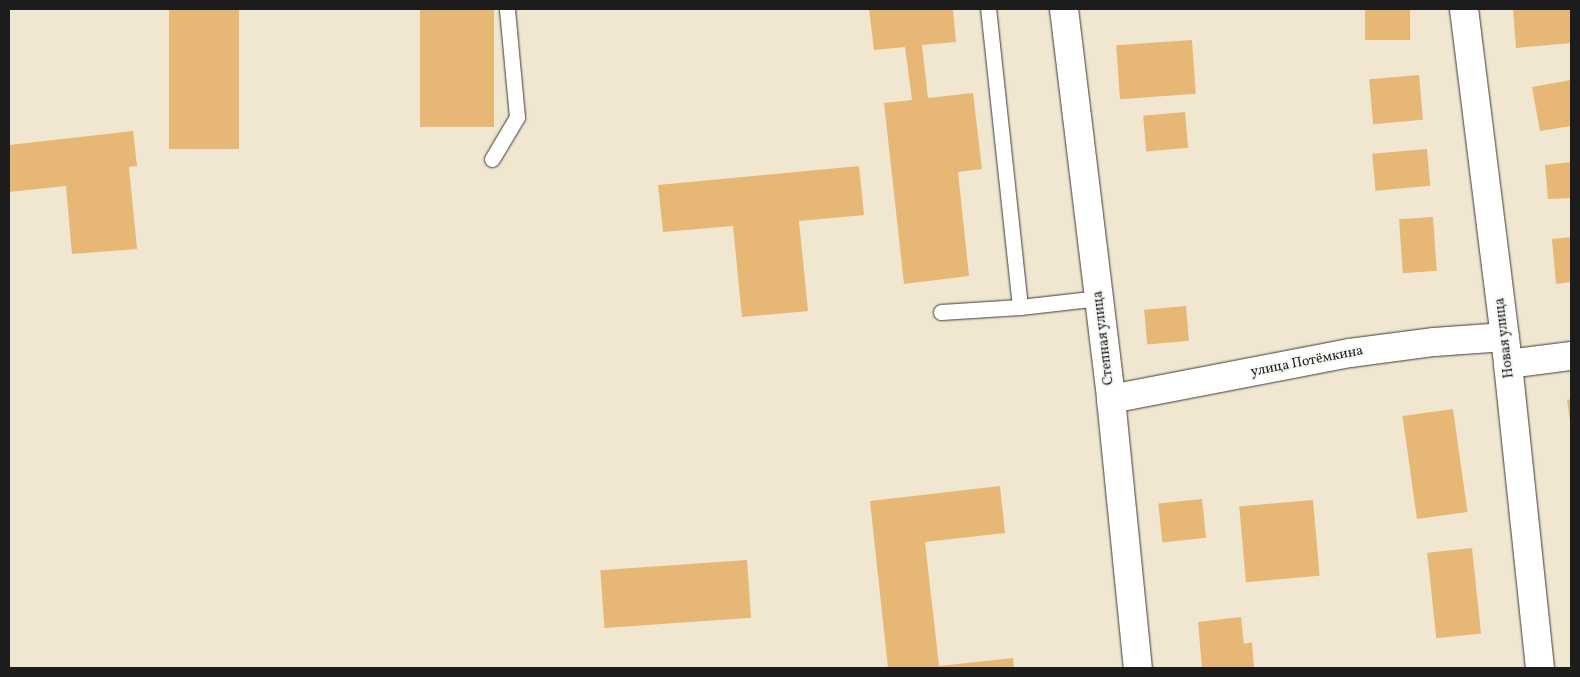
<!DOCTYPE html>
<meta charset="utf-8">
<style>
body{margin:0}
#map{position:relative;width:1580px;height:677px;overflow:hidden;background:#f1e7d0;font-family:Vollkorn,serif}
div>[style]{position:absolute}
.building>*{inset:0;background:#e7b776;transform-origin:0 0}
.roads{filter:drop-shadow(0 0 1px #3c3a37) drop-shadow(0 0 1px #3c3a37)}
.service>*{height:15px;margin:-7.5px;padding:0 7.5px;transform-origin:7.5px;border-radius:7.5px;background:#fff}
.minor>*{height:28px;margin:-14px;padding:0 14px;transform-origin:14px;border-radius:14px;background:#fff}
.secondary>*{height:28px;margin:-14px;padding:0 14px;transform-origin:14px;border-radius:14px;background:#fff}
span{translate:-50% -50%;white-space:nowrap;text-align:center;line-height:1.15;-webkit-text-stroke:4px #f6f6f2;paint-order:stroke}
.street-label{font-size:14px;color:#1c1c1c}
.frame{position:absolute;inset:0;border:10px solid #1c1c1c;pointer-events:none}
</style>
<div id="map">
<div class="building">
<i style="left:169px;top:9px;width:70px;height:140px"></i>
<i style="left:420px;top:9px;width:74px;height:118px"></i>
<i style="clip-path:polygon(869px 9px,953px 9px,956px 42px,922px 45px,928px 98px,973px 93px,982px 169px,958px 172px,969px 276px,904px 284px,884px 103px,912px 100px,905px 47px,874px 50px)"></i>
<i style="left:1365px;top:9px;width:45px;height:31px"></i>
<i style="clip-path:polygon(1513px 9px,1571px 9px,1571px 43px,1516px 48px)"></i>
<i style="left:1192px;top:40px;width:54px;height:76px;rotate:86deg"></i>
<i style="left:1419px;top:75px;width:45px;height:50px;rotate:85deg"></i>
<i style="clip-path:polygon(1571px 80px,1571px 126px,1540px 131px,1532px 87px)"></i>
<i style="left:1185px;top:112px;width:36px;height:42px;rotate:85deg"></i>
<i style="clip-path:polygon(133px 131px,137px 166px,129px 167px,137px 249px,72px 254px,66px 186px,9px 192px,9px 145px)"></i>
<i style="left:1427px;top:149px;width:37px;height:55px;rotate:85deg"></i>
<i style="clip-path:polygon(1571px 162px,1571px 198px,1548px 199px,1545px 165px)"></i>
<i style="clip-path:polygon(859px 166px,864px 215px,799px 221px,808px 311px,742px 317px,733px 226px,663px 232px,658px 185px)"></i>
<i style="left:1433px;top:217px;width:54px;height:34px;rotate:86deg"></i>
<i style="clip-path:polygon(1571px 237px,1571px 282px,1556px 284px,1552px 239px)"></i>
<i style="left:1186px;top:306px;width:35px;height:42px;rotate:85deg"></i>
<i style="clip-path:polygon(1571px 399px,1571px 422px,1570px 422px,1567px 400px)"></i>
<i style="left:1453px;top:409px;width:104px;height:51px;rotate:82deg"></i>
<i style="clip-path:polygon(1000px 486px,1005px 533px,925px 542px,939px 666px,1013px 658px,1014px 668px,888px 668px,870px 501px)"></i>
<i style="left:1202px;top:499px;width:39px;height:44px;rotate:84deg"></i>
<i style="left:1313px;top:500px;width:76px;height:74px;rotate:85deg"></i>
<i style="left:1472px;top:548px;width:86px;height:45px;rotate:84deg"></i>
<i style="left:747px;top:560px;width:58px;height:147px;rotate:86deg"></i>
<i style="clip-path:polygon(1241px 617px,1244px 644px,1252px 642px,1254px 668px,1202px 668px,1198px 622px)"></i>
</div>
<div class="roads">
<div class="service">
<i style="left:492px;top:159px;width:49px;rotate:-59.2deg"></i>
<i style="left:517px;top:117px;width:108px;rotate:-95.3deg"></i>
<i style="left:1020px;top:307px;width:80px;rotate:-6.5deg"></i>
<i style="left:941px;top:312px;width:79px;rotate:-3.6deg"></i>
<i style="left:1020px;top:307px;width:300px;rotate:-96.1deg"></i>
</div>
<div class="minor">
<i style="left:1464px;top:9px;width:358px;rotate:82.9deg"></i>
<i style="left:1508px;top:364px;width:306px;rotate:84deg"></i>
<i style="left:1508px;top:364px;width:64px;rotate:-7.2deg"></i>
<i style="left:1111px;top:399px;width:243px;rotate:-10.9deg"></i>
<i style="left:1350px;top:353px;width:85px;rotate:-7.5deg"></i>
<i style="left:1434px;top:342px;width:71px;rotate:-4deg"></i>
</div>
<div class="secondary">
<i style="left:1064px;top:9px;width:393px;rotate:83.1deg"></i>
<i style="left:1111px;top:399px;width:270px;rotate:84.3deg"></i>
</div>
</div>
<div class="street-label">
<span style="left:1104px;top:338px;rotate:-97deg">Степная улица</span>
<span style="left:1505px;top:338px;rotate:-97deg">Новая улица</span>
<span style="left:1307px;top:362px;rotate:-11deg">улица Потёмкина</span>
</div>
<div class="frame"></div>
</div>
